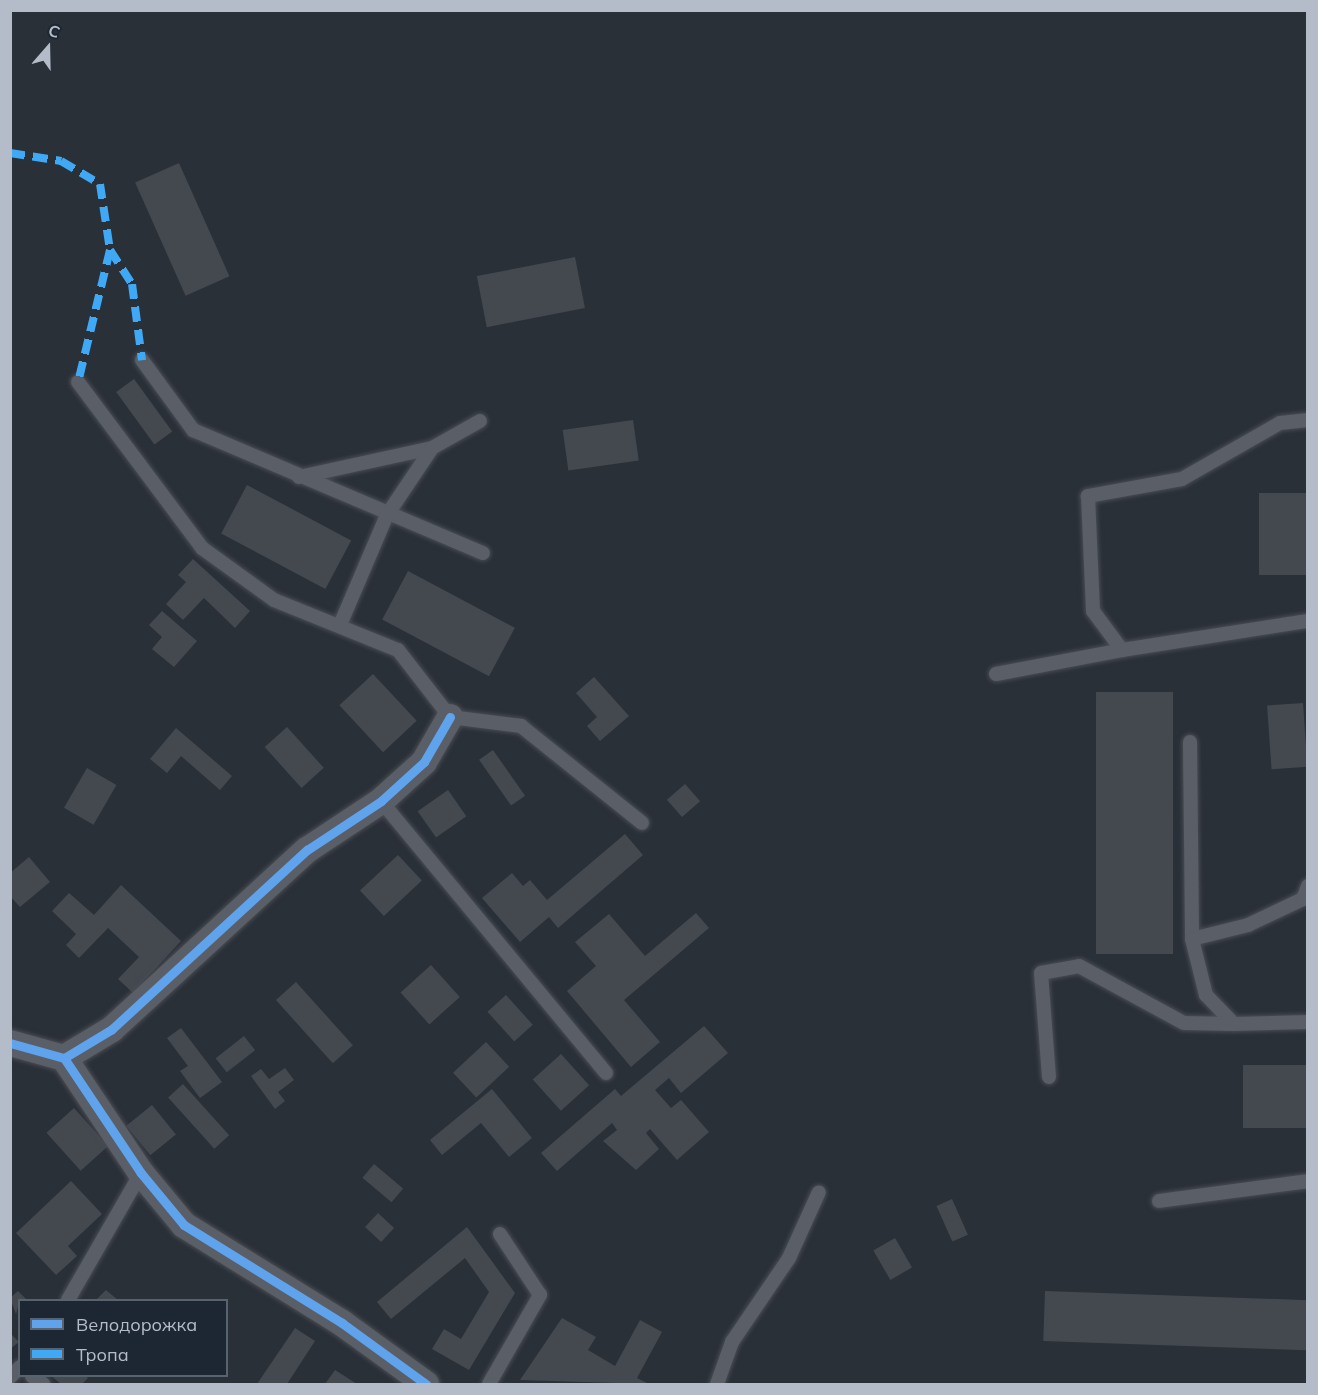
<!DOCTYPE html>
<meta charset="utf-8">
<style>
body{margin:0}
#map{position:relative;width:1318px;height:1395px;overflow:hidden;background:#2a3038;font-family:Mulish,sans-serif}
div>[style]{position:absolute}
.building>*{inset:0;background:#444950;transform-origin:0 0}
.roads{filter:drop-shadow(0 0 2px #484c53) drop-shadow(0 0 2px #484c53)}
.service>*{height:14px;margin:-7px;padding:0 7px;transform-origin:7px;border-radius:7px;background:#5a5e66}
.minor>*{height:26px;margin:-13px;padding:0 13px;transform-origin:13px;border-radius:13px;background:#5a5e66}
.quiet>*{height:8px;margin-top:-4px;transform-origin:0;background:repeating-linear-gradient(90deg,#3fa9f5 0 15px,transparent 0 23px)}
.cycleway>*{height:9px;margin:-4.5px;padding:0 4.5px;transform-origin:4.5px;border-radius:4.5px;background:#60a3ed}
span{translate:-50% -50%;white-space:nowrap;text-align:center;line-height:1.15;-webkit-text-stroke:4.5px #1d2633;paint-order:stroke}
.frame{position:absolute;inset:0;border:12px solid #b4bcc9;pointer-events:none}
.legend{position:absolute;left:18px;top:1299px;width:210px;height:78px;box-sizing:border-box;background:#1d2633;border:2px solid #59626f;margin:0;padding:8px 10px;list-style:none;font-size:18px;color:#b4bcc9}
.legend li{display:flex;align-items:center;gap:12px;height:30px}
.legend b{width:30px;border:2px solid #59626f}
.north{position:absolute;left:18px;top:18px;width:60px;height:60px;-webkit-text-stroke:4px #1d2633;paint-order:stroke;rotate:20deg;font-size:16px;font-weight:700;line-height:24px;text-align:center;color:#b4bcc9}
.north::after{content:'';display:block;margin:auto;width:21px;height:27px;background:#b4bcc9;clip-path:polygon(50% 0,100% 100%,50% 72%,0 100%)}
</style>
<div id="map">
<div class="building">
<i style="left:179px;top:163px;width:124px;height:48px;rotate:66deg"></i>
<i style="left:575px;top:257px;width:52px;height:100px;rotate:79deg"></i>
<i style="left:134px;top:379px;width:65px;height:22px;rotate:54deg"></i>
<i style="left:633px;top:420px;width:41px;height:71px;rotate:82deg"></i>
<i style="left:247px;top:485px;width:118px;height:55px;rotate:28deg"></i>
<i style="left:1308px;top:493px;width:82px;height:49px;rotate:90deg"></i>
<i style="clip-path:polygon(193px 559px,250px 611px,235px 628px,204px 598px,183px 620px,166px 604px,186px 582px,178px 575px)"></i>
<i style="left:408px;top:571px;width:121px;height:55px;rotate:28deg"></i>
<i style="clip-path:polygon(162px 611px,197px 641px,174px 667px,152px 649px,162px 637px,149px 625px)"></i>
<i style="left:373px;top:674px;width:64px;height:46px;rotate:47deg"></i>
<i style="clip-path:polygon(594px 677px,629px 716px,600px 741px,587px 726px,597px 717px,576px 693px)"></i>
<i style="left:1096px;top:692px;width:77px;height:262px"></i>
<i style="left:1303px;top:703px;width:64px;height:36px;rotate:86deg"></i>
<i style="left:287px;top:727px;width:55px;height:30px;rotate:48deg"></i>
<i style="clip-path:polygon(176px 728px,232px 776px,220px 790px,181px 756px,167px 773px,150px 759px)"></i>
<i style="left:493px;top:750px;width:56px;height:17px;rotate:55deg"></i>
<i style="left:87px;top:768px;width:34px;height:46px;rotate:30deg"></i>
<i style="left:685px;top:784px;width:23px;height:24px;rotate:49deg"></i>
<i style="left:448px;top:790px;width:32px;height:37px;rotate:55deg"></i>
<i style="clip-path:polygon(625px 834px,643px 855px,558px 928px,549px 917px,520px 942px,482px 898px,512px 873px,523px 886px,530px 880px,547px 900px)"></i>
<i style="left:398px;top:855px;width:35px;height:52px;rotate:47deg"></i>
<i style="clip-path:polygon(29px 857px,50px 882px,20px 907px,10px 896px,10px 873px)"></i>
<i style="clip-path:polygon(121px 885px,181px 941px,133px 993px,118px 979px,139px 957px,108px 928px,79px 958px,66px 945px,76px 934px,52px 911px,69px 893px,94px 915px)"></i>
<i style="clip-path:polygon(696px 913px,709px 928px,624px 1000px,660px 1042px,631px 1067px,567px 991px,596px 966px,575px 942px,609px 914px,645px 956px)"></i>
<i style="left:431px;top:965px;width:43px;height:41px;rotate:48deg"></i>
<i style="left:296px;top:982px;width:85px;height:27px;rotate:48deg"></i>
<i style="left:506px;top:995px;width:40px;height:25px;rotate:48deg"></i>
<i style="clip-path:polygon(704px 1026px,728px 1053px,681px 1093px,669px 1078px,655px 1090px,671px 1108px,681px 1100px,709px 1132px,677px 1160px,650px 1129px,646px 1133px,659px 1149px,636px 1170px,603px 1141px,617px 1130px,612px 1123px,557px 1171px,541px 1153px,615px 1089px,621px 1096px)"></i>
<i style="clip-path:polygon(181px 1028px,222px 1082px,200px 1098px,180px 1071px,188px 1066px,167px 1038px)"></i>
<i style="left:244px;top:1036px;width:18px;height:36px;rotate:52deg"></i>
<i style="left:486px;top:1042px;width:34px;height:45px;rotate:47deg"></i>
<i style="left:561px;top:1054px;width:42px;height:38px;rotate:48deg"></i>
<i style="left:1243px;top:1065px;width:65px;height:63px"></i>
<i style="clip-path:polygon(285px 1068px,294px 1080px,278px 1092px,285px 1101px,275px 1109px,251px 1076px,261px 1069px,269px 1079px)"></i>
<i style="left:183px;top:1084px;width:69px;height:20px;rotate:48deg"></i>
<i style="clip-path:polygon(492px 1089px,532px 1138px,509px 1157px,481px 1123px,442px 1155px,430px 1140px)"></i>
<i style="left:152px;top:1105px;width:38px;height:33px;rotate:51deg"></i>
<i style="left:74px;top:1108px;width:51px;height:37px;rotate:48deg"></i>
<i style="left:374px;top:1164px;width:38px;height:18px;rotate:40deg"></i>
<i style="clip-path:polygon(71px 1181px,102px 1214px,68px 1246px,77px 1256px,56px 1275px,16px 1233px)"></i>
<i style="left:952px;top:1199px;width:39px;height:17px;rotate:66deg"></i>
<i style="left:378px;top:1213px;width:22px;height:19px;rotate:43deg"></i>
<i style="clip-path:polygon(467px 1227px,515px 1293px,469px 1370px,432px 1349px,444px 1329px,461px 1339px,489px 1292px,465px 1258px,391px 1319px,377px 1302px)"></i>
<i style="left:895px;top:1238px;width:34px;height:25px;rotate:60deg"></i>
<i style="clip-path:polygon(106px 1290px,118px 1300px,96px 1300px)"></i>
<i style="clip-path:polygon(18px 1291px,27px 1300px,20px 1300px,16px 1314px,10px 1298px)"></i>
<i style="left:1045px;top:1291px;width:263px;height:50px;rotate:2deg"></i>
<i style="clip-path:polygon(562px 1318px,596px 1337px,588px 1350px,615px 1366px,640px 1320px,662px 1332px,637px 1378px,649px 1384px,520px 1380px)"></i>
<i style="clip-path:polygon(295px 1328px,315px 1341px,287px 1384px,257px 1384px)"></i>
<i style="clip-path:polygon(10px 1333px,19px 1342px,10px 1349px)"></i>
<i style="clip-path:polygon(335px 1370px,357px 1384px,325px 1384px)"></i>
<i style="clip-path:polygon(51px 1376px,85px 1376px,88px 1378px,82px 1384px,61px 1384px)"></i>
</div>
<div class="roads">
<div class="service">
<i style="left:142px;top:360px;width:87px;rotate:53.9deg"></i>
<i style="left:193px;top:430px;width:315px;rotate:23deg"></i>
<i style="left:78px;top:382px;width:207px;rotate:53.2deg"></i>
<i style="left:202px;top:548px;width:89px;rotate:35.8deg"></i>
<i style="left:274px;top:600px;width:134px;rotate:22deg"></i>
<i style="left:398px;top:650px;width:85px;rotate:52.2deg"></i>
<i style="left:450px;top:717px;width:72px;rotate:7.2deg"></i>
<i style="left:521px;top:726px;width:155px;rotate:38.7deg"></i>
<i style="left:1308px;top:420px;width:28px;rotate:174deg"></i>
<i style="left:1280px;top:423px;width:113px;rotate:150.3deg"></i>
<i style="left:1182px;top:479px;width:96px;rotate:169.7deg"></i>
<i style="left:1088px;top:496px;width:115px;rotate:87.5deg"></i>
<i style="left:1093px;top:611px;width:49px;rotate:53.4deg"></i>
<i style="left:1122px;top:650px;width:188px;rotate:-8.9deg"></i>
<i style="left:299px;top:477px;width:136px;rotate:-12.3deg"></i>
<i style="left:340px;top:625px;width:120px;rotate:-66.9deg"></i>
<i style="left:387px;top:515px;width:81px;rotate:-56.1deg"></i>
<i style="left:432px;top:448px;width:55px;rotate:-29.4deg"></i>
<i style="left:996px;top:674px;width:128px;rotate:-10.8deg"></i>
<i style="left:1190px;top:742px;width:197px;rotate:89.4deg"></i>
<i style="left:1192px;top:939px;width:58px;rotate:-14deg"></i>
<i style="left:1248px;top:925px;width:61px;rotate:-25.3deg"></i>
<i style="left:1303px;top:899px;width:14px;rotate:-69deg"></i>
<i style="left:381px;top:801px;width:353px;rotate:50.4deg"></i>
<i style="left:1192px;top:939px;width:58px;rotate:76deg"></i>
<i style="left:1206px;top:995px;width:40px;rotate:46deg"></i>
<i style="left:1234px;top:1024px;width:74px;rotate:-1.5deg"></i>
<i style="left:1049px;top:1077px;width:104px;rotate:-94.4deg"></i>
<i style="left:1041px;top:973px;width:39px;rotate:-10deg"></i>
<i style="left:1079px;top:966px;width:119px;rotate:28.5deg"></i>
<i style="left:1184px;top:1023px;width:50px;rotate:1.1deg"></i>
<i style="left:1159px;top:1201px;width:150px;rotate:-7.6deg"></i>
<i style="left:68px;top:1300px;width:146px;rotate:-60.1deg"></i>
<i style="left:32px;top:1376px;width:14px;rotate:36deg"></i>
<i style="left:10px;top:1377px;width:14px;rotate:-45deg"></i>
<i style="left:489px;top:1384px;width:103px;rotate:-60.2deg"></i>
<i style="left:540px;top:1295px;width:73px;rotate:-123.3deg"></i>
<i style="left:717px;top:1384px;width:45px;rotate:-70.3deg"></i>
<i style="left:732px;top:1342px;width:102px;rotate:-55.8deg"></i>
<i style="left:789px;top:1258px;width:72px;rotate:-65.6deg"></i>
</div>
<div class="minor">
<i style="left:10px;top:1043px;width:56px;rotate:15.5deg"></i>
<i style="left:64px;top:1058px;width:138px;rotate:56.2deg"></i>
<i style="left:141px;top:1173px;width:67px;rotate:50.4deg"></i>
<i style="left:184px;top:1225px;width:186px;rotate:31.8deg"></i>
<i style="left:342px;top:1323px;width:104px;rotate:36deg"></i>
<i style="left:64px;top:1058px;width:56px;rotate:-31.1deg"></i>
<i style="left:112px;top:1029px;width:265px;rotate:-42.6deg"></i>
<i style="left:307px;top:850px;width:89px;rotate:-33.5deg"></i>
<i style="left:381px;top:801px;width:58px;rotate:-42.2deg"></i>
<i style="left:424px;top:762px;width:52px;rotate:-60deg"></i>
</div>
</div>
<div class="quiet">
<i style="left:10px;top:153px;width:52px;rotate:8.9deg"></i>
<i style="left:61px;top:161px;width:45px;rotate:30.5deg"></i>
<i style="left:100px;top:184px;width:67px;rotate:81.4deg"></i>
<i style="left:110px;top:250px;width:136px;rotate:103.6deg"></i>
<i style="left:110px;top:250px;width:40px;rotate:57.1deg"></i>
<i style="left:132px;top:284px;width:77px;rotate:82.5deg"></i>
</div>
<div class="cycleway">
<i style="left:10px;top:1043px;width:56px;rotate:15.5deg"></i>
<i style="left:64px;top:1058px;width:138px;rotate:56.2deg"></i>
<i style="left:141px;top:1173px;width:67px;rotate:50.4deg"></i>
<i style="left:184px;top:1225px;width:186px;rotate:31.8deg"></i>
<i style="left:342px;top:1323px;width:104px;rotate:36deg"></i>
<i style="left:64px;top:1058px;width:56px;rotate:-31.1deg"></i>
<i style="left:112px;top:1029px;width:265px;rotate:-42.6deg"></i>
<i style="left:307px;top:850px;width:89px;rotate:-33.5deg"></i>
<i style="left:381px;top:801px;width:58px;rotate:-42.2deg"></i>
<i style="left:424px;top:762px;width:52px;rotate:-60deg"></i>
</div>
<div class="frame"></div>
<ul class="legend">
<li><b style="height:8px;background:#60a3ed"></b>Велодорожка</li>
<li><b style="height:8px;background:#3fa9f5"></b>Тропа</li>
</ul>
<div class="north">С</div>
</div>
